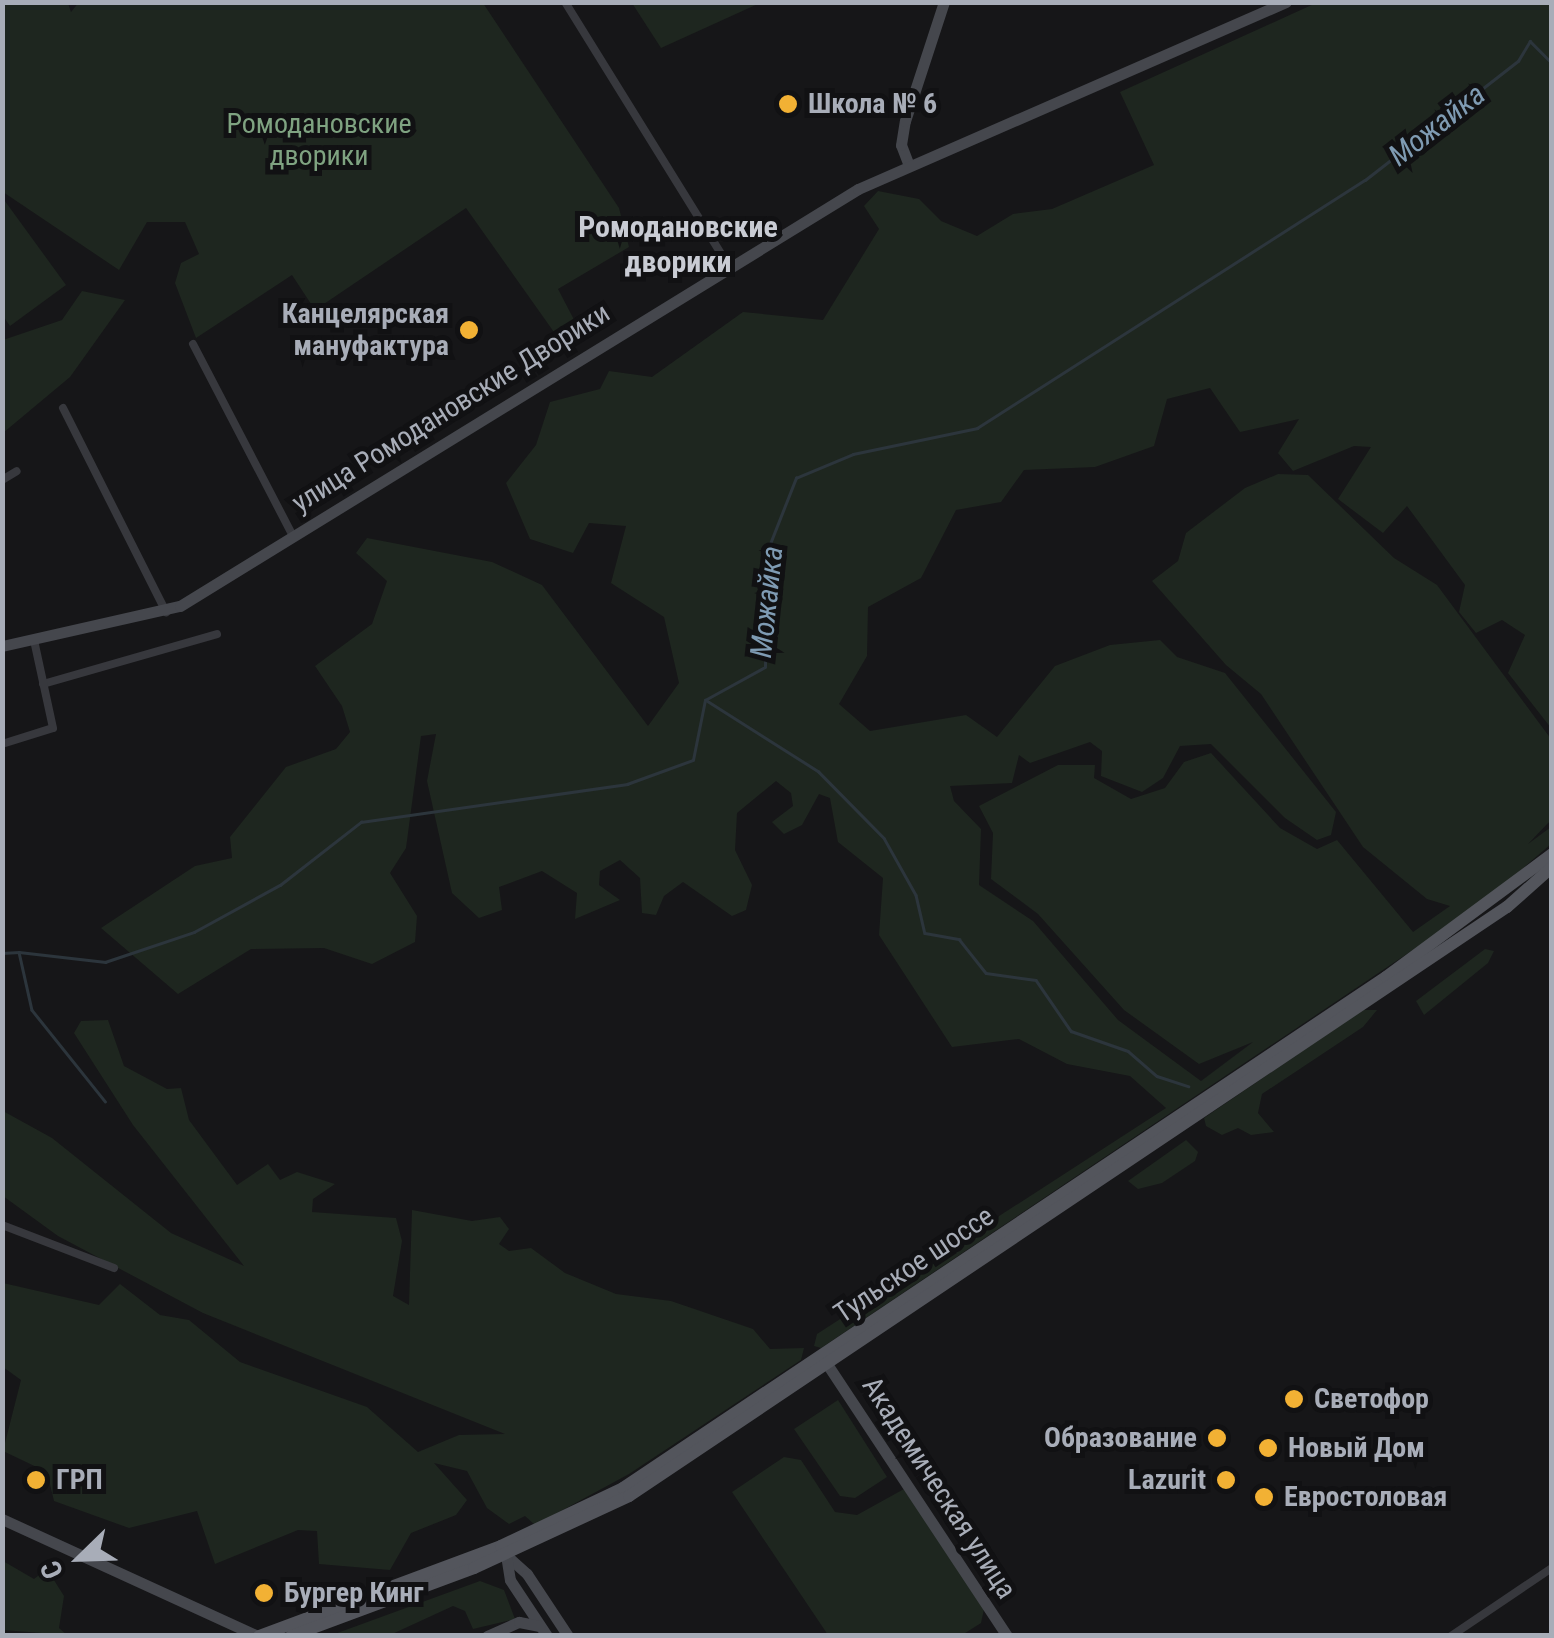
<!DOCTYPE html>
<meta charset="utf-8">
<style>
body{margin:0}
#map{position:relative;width:1554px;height:1638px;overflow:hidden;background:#161618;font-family:"Roboto Condensed",sans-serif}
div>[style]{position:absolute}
.green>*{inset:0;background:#1e261f}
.stream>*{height:2.5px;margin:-1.25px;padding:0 1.25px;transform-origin:1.25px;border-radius:1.25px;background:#2c353c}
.street>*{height:8px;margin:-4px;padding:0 4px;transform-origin:4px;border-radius:4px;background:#37383d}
.secondary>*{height:11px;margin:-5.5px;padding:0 5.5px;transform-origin:5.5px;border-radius:5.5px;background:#45474d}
.primary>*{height:12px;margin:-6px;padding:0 6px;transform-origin:6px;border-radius:6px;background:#53555c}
.dots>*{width:28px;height:28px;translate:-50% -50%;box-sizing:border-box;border:5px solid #111113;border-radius:50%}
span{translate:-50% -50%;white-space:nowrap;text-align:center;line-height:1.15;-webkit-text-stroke:10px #111113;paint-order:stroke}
.poi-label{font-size:28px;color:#a8adb8;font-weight:700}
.left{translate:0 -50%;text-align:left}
.right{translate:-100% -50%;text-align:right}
.park-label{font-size:28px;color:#7fa381}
.street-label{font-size:28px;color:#a8adb8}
.water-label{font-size:30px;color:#7f9bb3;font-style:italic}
.neighbourhood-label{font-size:30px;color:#c9ccd4;font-weight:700}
.frame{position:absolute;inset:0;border:5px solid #a8adb8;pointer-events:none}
.north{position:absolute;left:30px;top:1508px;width:100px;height:100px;-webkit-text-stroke:8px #111113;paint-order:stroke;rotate:247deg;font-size:28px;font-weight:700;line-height:40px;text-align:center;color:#a8adb8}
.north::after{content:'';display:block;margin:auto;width:35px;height:45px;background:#a8adb8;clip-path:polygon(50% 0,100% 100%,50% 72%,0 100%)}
</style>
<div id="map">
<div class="green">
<i style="clip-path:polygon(79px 2px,483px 3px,619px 208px,629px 247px,558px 289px,582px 335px,566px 344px,556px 335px,466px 208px,315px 310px,292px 275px,196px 338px,175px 283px,181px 263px,199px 254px,185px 222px,147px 222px,119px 270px,3px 192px,3px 3px,68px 3px,71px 12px)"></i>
<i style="clip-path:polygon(632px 3px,760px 3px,661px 48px)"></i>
<i style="clip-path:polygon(1316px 3px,1551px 3px,1551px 728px,1508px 673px,1525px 635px,1502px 620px,1476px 633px,1459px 612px,1465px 585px,1407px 506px,1383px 533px,1338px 499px,1371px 447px,1354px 446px,1293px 471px,1278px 453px,1299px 419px,1240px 432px,1210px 388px,1167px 399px,1154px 446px,1095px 467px,1024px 470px,1001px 502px,956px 510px,921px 578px,868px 607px,867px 656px,839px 704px,870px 731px,966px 715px,997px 737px,1055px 666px,1110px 645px,1160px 640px,1177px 657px,1225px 673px,1336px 812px,1331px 835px,1317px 840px,1285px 818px,1211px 744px,1180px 746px,1163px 778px,1142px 792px,1101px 776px,1102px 751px,1090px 742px,1030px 763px,1019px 755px,1012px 783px,950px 786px,954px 801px,981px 829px,979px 885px,1033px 921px,1118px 1020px,1201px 1081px,1253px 1042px,1199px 1064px,1124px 1010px,1038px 914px,991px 879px,993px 833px,979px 806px,1058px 765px,1095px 765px,1094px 778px,1131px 799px,1165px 788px,1184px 762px,1211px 753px,1280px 828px,1317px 849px,1337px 840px,1413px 932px,1450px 906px,1427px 899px,1363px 847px,1261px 694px,1226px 665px,1152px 581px,1178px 561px,1186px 533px,1245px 488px,1278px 474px,1308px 475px,1394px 558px,1437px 585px,1551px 739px,1551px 820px,1528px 844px,1551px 827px,1551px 844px,1484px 902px,821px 1348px,814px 1346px,817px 1334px,1166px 1108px,1130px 1076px,1067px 1064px,1019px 1039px,952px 1047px,879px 935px,883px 878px,838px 842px,830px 798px,819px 794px,802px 825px,784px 834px,772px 822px,793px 806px,791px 793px,776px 781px,737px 813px,735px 850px,752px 885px,746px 910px,732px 916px,683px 882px,664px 896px,656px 915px,642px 913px,640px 878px,620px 860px,600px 871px,599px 885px,620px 900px,575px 919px,577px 893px,542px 871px,499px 887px,502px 910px,479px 918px,452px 893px,427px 781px,436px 734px,421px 736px,406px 848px,390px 873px,417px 916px,415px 942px,372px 964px,324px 948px,251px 949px,178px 994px,101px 928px,195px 866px,232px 858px,230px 837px,286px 767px,336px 749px,350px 732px,342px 706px,315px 666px,372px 624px,387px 581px,356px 553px,367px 538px,492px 562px,542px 585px,648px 726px,679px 683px,664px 617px,611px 583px,626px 526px,589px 523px,573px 553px,530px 539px,506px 483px,536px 445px,550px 402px,600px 389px,609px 371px,652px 377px,743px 312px,823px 320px,879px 229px,864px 206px,878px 191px,919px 199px,941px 221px,977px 236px,1013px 214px,1052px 209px,1154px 165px,1120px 92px)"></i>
<i style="clip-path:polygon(2px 197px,66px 285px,10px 326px,3px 316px)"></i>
<i style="clip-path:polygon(82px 291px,125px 300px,70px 377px,3px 433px,3px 340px,62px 320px)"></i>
<i style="clip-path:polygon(1485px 949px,1494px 951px,1488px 963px,1424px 1015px,1416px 1001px)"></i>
<i style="clip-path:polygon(1363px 1010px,1377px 1010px,1363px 1027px,1262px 1094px,1258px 1113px,1274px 1132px,1251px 1135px,1238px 1128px,1222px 1135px,1206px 1126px,1204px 1118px)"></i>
<i style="clip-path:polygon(108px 1020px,124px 1066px,167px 1089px,181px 1088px,189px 1120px,237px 1185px,268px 1164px,280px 1180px,297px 1172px,335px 1184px,313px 1199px,312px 1212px,396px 1218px,402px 1241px,393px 1296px,409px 1305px,412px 1210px,472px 1221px,500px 1217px,509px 1229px,499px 1244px,509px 1251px,531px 1248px,565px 1273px,616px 1294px,671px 1301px,753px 1329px,770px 1349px,804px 1348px,801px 1360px,629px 1474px,535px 1525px,525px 1516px,509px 1524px,487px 1508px,467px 1471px,434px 1463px,467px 1500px,456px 1515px,411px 1533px,390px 1570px,319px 1564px,317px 1531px,298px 1530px,215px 1564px,197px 1511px,129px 1528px,54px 1501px,47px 1472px,3px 1451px,21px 1380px,3px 1367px,3px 1283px,99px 1305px,120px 1284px,160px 1315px,189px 1320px,240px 1362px,367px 1407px,418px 1452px,459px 1435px,505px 1434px,203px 1313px,58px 1236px,3px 1196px,3px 1111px,52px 1138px,171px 1233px,244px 1266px,133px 1125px,74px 1033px,81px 1021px)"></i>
<i style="clip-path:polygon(1186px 1140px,1198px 1152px,1195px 1161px,1162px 1183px,1138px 1189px,1128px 1181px)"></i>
<i style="clip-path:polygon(838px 1400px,887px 1477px,855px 1498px,840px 1496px,794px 1429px)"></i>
<i style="clip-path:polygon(784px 1457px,801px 1460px,835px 1512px,857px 1515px,904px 1489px,984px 1609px,981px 1623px,962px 1635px,828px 1635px,732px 1492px)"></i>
<i style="clip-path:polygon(3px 1561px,34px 1579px,47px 1569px,64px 1596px,59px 1628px,67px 1635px,3px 1630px)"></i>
<i style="clip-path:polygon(480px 1581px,504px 1590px,515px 1619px,473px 1629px,465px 1611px,453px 1606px,390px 1635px,329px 1636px)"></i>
</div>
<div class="stream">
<i style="left:706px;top:700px;width:133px;rotate:32.4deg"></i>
<i style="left:818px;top:771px;width:94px;rotate:45.4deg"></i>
<i style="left:884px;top:838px;width:65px;rotate:60.7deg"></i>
<i style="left:916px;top:895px;width:39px;rotate:77deg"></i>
<i style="left:925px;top:933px;width:35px;rotate:10deg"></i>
<i style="left:959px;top:939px;width:43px;rotate:51.5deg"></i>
<i style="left:986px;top:973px;width:50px;rotate:8deg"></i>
<i style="left:1036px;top:980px;width:62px;rotate:55.5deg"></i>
<i style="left:1071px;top:1031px;width:60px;rotate:19.3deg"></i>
<i style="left:1128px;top:1051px;width:38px;rotate:41deg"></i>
<i style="left:1157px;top:1076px;width:33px;rotate:18deg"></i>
<i style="left:19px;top:952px;width:87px;rotate:6.6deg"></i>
<i style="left:105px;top:962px;width:94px;rotate:-18.6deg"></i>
<i style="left:194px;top:932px;width:98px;rotate:-28.7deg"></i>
<i style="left:280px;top:885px;width:103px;rotate:-37.9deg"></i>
<i style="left:361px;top:822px;width:269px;rotate:-8.1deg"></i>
<i style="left:627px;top:784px;width:70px;rotate:-20deg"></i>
<i style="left:693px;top:760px;width:61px;rotate:-78.7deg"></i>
<i style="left:705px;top:700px;width:68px;rotate:-28.8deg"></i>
<i style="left:765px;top:667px;width:113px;rotate:-89.5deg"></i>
<i style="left:766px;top:554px;width:82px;rotate:-68.5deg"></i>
<i style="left:796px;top:478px;width:62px;rotate:-22.8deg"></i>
<i style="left:853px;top:454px;width:127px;rotate:-11.8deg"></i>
<i style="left:977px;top:428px;width:460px;rotate:-32.6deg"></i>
<i style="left:1365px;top:180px;width:194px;rotate:-37.9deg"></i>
<i style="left:1518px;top:61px;width:23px;rotate:-59deg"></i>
<i style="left:1530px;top:41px;width:31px;rotate:45deg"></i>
<i style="left:2px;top:953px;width:17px;rotate:-3deg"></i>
<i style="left:19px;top:952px;width:59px;rotate:77.4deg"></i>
<i style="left:32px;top:1010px;width:117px;rotate:51.3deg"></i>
</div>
<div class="street">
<i style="left:565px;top:2px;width:311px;rotate:58.2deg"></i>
<i style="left:193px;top:344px;width:216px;rotate:62.5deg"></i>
<i style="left:63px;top:408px;width:229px;rotate:63.2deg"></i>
<i style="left:2px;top:480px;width:17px;rotate:-31deg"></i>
<i style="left:43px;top:684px;width:181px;rotate:-16deg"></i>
<i style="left:2px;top:744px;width:53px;rotate:-17.4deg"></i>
<i style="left:53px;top:728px;width:90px;rotate:-102.2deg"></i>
<i style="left:2px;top:1225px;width:120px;rotate:21deg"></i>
<i style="left:1451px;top:1636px;width:122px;rotate:-34deg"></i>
</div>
<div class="secondary">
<i style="left:908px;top:163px;width:19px;rotate:-111deg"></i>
<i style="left:901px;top:145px;width:24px;rotate:-81deg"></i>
<i style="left:905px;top:121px;width:125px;rotate:-71.9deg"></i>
<i style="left:2px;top:646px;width:182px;rotate:-12.7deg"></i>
<i style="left:180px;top:606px;width:796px;rotate:-31.59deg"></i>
<i style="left:858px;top:189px;width:467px;rotate:-23.6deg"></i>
<i style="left:829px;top:1367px;width:323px;rotate:56.5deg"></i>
<i style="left:2px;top:1519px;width:281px;rotate:24.6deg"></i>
<i style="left:506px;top:1555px;width:28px;rotate:42deg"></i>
<i style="left:527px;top:1574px;width:74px;rotate:56.5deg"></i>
<i style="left:506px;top:1555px;width:25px;rotate:81deg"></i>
<i style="left:510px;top:1580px;width:67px;rotate:56.5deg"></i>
<i style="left:487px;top:1636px;width:35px;rotate:-24deg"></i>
<i style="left:519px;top:1622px;width:21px;rotate:11deg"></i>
</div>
<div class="primary">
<i style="left:259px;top:1636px;width:258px;rotate:-20.4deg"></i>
<i style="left:501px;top:1546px;width:135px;rotate:-25.4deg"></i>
<i style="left:623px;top:1488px;width:918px;rotate:-33.81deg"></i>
<i style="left:1386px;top:977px;width:207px;rotate:-36.5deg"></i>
<i style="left:291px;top:1636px;width:195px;rotate:-20.4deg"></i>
<i style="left:474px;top:1568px;width:171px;rotate:-24.9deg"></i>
<i style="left:629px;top:1496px;width:1057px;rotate:-33.86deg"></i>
<i style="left:1507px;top:907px;width:60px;rotate:-41.6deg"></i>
</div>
<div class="dots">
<i style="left:788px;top:104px;background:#f2b134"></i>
<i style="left:469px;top:330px;background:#f2b134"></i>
<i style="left:1294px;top:1399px;background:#f2b134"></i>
<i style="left:1217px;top:1438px;background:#f2b134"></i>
<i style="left:1268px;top:1448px;background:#f2b134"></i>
<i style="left:36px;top:1480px;background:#f2b134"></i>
<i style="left:1226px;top:1480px;background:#f2b134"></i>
<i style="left:1264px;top:1497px;background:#f2b134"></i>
<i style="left:264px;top:1593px;background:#f2b134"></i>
</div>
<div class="poi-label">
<span class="left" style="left:808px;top:104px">Школа № 6</span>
<span class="right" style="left:449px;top:330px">Канцелярская<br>мануфактура</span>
<span class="left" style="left:1314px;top:1399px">Светофор</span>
<span class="right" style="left:1197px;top:1438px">Образование</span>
<span class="left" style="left:1288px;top:1448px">Новый Дом</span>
<span class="left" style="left:56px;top:1480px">ГРП</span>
<span class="right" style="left:1206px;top:1480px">Lazurit</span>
<span class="left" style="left:1284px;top:1497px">Евростоловая</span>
<span class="left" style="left:284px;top:1593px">Бургер Кинг</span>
</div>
<div class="park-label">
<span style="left:319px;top:140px">Ромодановские<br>дворики</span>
</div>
<div class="street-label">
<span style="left:451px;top:408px;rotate:-32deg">улица Ромодановские Дворики</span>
<span style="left:914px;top:1265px;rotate:-34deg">Тульское шоссе</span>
<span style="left:939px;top:1488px;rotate:57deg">Академическая улица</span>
</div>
<div class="water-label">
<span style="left:1437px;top:125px;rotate:-38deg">Можайка</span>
<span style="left:767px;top:602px;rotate:-84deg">Можайка</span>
</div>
<div class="neighbourhood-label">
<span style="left:678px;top:244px">Ромодановские<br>дворики</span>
</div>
<div class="frame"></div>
<div class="north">С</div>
</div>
